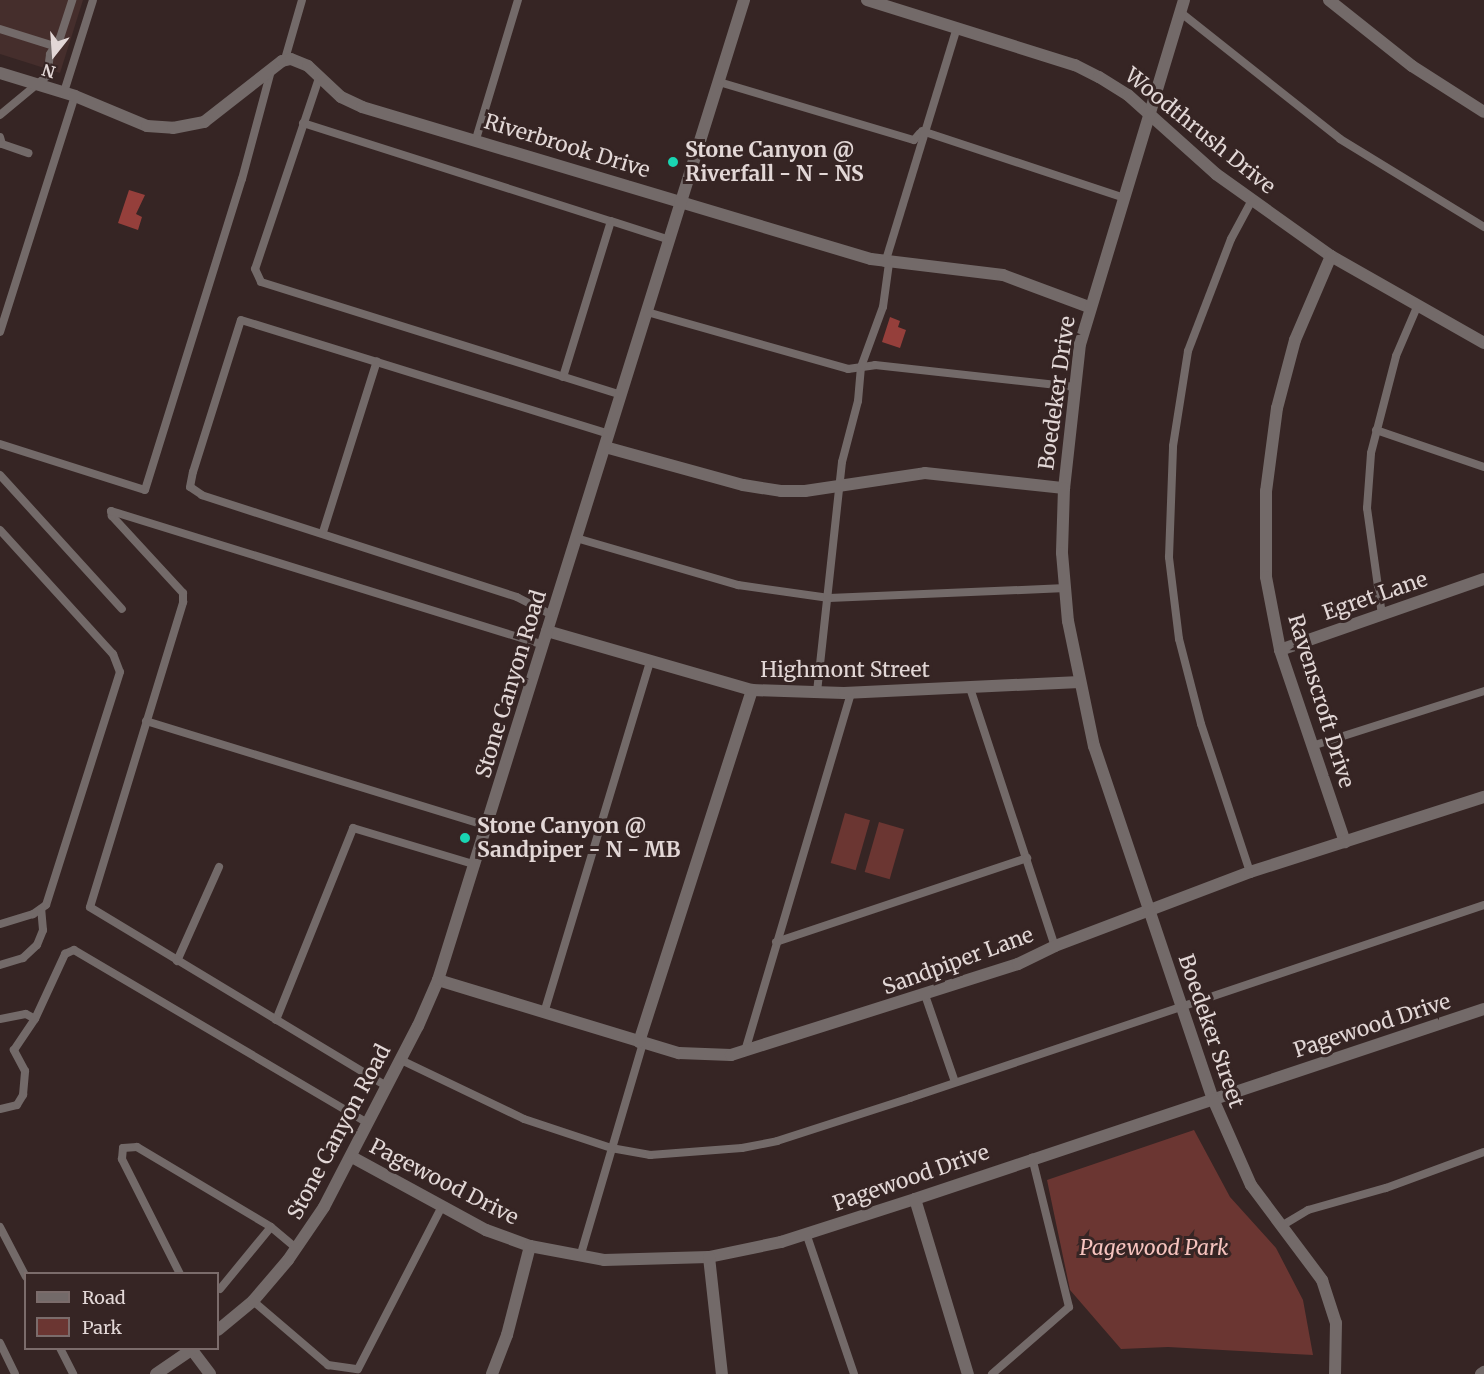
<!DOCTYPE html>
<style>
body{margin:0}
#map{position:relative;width:1484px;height:1374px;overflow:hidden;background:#362524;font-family:Merriweather,serif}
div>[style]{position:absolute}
.built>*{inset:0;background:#452e2c}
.green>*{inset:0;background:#6b3632;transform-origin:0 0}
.water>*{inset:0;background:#953f3b}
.service>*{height:8px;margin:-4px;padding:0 4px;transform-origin:4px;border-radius:4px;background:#736a69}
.minor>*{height:12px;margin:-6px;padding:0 6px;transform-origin:6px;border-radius:6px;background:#736a69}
.tertiary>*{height:12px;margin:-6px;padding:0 6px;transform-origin:6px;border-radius:6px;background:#736a69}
.dots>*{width:16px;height:16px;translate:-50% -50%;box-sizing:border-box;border:3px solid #362524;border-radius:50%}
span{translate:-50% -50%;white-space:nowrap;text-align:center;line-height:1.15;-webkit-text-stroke:6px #362524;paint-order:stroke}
.street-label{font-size:21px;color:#e2d7d6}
.poi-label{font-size:21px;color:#e2d7d6;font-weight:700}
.left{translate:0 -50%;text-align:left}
.park-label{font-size:21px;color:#f6c3be;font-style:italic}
.legend{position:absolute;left:24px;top:1272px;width:195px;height:78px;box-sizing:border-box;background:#362524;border:2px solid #7b6c6b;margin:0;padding:8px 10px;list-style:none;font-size:18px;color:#e2d7d6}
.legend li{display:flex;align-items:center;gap:12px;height:30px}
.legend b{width:30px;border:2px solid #7b6c6b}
.north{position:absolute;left:24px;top:24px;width:60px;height:60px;-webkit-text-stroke:4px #362524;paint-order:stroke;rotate:197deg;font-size:16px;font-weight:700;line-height:24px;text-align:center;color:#e2d7d6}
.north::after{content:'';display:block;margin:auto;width:21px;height:27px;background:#e2d7d6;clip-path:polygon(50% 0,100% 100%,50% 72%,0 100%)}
</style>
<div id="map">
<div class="built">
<i style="clip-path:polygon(0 0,83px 0,60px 73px,0 54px)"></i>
</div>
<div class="green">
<i style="left:845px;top:813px;width:26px;height:52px;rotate:16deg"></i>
<i style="left:879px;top:822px;width:26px;height:52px;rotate:16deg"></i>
<i style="clip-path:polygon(1194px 1130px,1230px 1197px,1276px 1248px,1303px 1300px,1313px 1355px,1168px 1347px,1121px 1349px,1070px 1290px,1047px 1180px)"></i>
</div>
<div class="water">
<i style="clip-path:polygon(129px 190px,145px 195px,136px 214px,142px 217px,138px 230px,118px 223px)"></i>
<i style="clip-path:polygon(890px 317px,900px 321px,898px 327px,906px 330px,900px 348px,882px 342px)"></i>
</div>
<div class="service">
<i style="left:1180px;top:12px;width:204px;rotate:38.4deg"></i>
<i style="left:1340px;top:139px;width:169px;rotate:31.4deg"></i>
<i style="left:0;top:29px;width:57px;rotate:17.5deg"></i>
<i style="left:285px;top:59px;width:61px;rotate:-73.9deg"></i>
<i style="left:319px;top:78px;width:201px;rotate:108.5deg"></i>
<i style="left:255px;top:269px;width:14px;rotate:65deg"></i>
<i style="left:261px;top:282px;width:377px;rotate:17.4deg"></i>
<i style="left:719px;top:82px;width:203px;rotate:16.6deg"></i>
<i style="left:914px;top:140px;width:9px;rotate:-49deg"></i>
<i style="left:64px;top:92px;width:96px;rotate:-72.5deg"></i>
<i style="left:0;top:115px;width:61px;rotate:-39.7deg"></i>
<i style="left:47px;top:76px;width:22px;rotate:-82deg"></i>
<i style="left:50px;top:54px;width:19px;rotate:-58deg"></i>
<i style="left:60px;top:38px;width:40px;rotate:-72deg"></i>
<i style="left:303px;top:123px;width:323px;rotate:17.7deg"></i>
<i style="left:922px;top:131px;width:211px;rotate:18.3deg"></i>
<i style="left:0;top:137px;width:7px;rotate:74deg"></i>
<i style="left:2px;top:144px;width:28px;rotate:19deg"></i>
<i style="left:476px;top:139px;width:145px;rotate:-73.2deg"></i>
<i style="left:885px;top:263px;width:246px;rotate:-73deg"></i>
<i style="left:647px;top:312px;width:209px;rotate:15.8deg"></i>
<i style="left:848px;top:369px;width:27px;rotate:-8deg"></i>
<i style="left:875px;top:365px;width:199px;rotate:6.3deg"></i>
<i style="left:0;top:332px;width:248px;rotate:-72.4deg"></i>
<i style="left:563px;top:377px;width:163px;rotate:-72.9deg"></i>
<i style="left:611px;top:221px;width:62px;rotate:17.9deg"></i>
<i style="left:1376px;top:430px;width:114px;rotate:18.9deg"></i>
<i style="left:0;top:444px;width:152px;rotate:17.6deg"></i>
<i style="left:145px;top:490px;width:326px;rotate:-72.7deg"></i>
<i style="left:242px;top:179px;width:112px;rotate:-75deg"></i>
<i style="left:0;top:475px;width:181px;rotate:47.7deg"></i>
<i style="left:0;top:530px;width:168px;rotate:47.7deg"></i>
<i style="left:113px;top:654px;width:19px;rotate:69deg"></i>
<i style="left:120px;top:672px;width:244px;rotate:107.6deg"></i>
<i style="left:46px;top:905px;width:16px;rotate:145deg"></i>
<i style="left:33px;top:914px;width:34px;rotate:163deg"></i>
<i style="left:323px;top:532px;width:179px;rotate:-72.5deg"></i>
<i style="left:576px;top:538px;width:169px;rotate:16.2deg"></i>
<i style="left:738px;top:585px;width:92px;rotate:8.1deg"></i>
<i style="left:829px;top:598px;width:237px;rotate:-2.4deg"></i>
<i style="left:552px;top:615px;width:39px;rotate:-153deg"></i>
<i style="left:517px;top:597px;width:331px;rotate:-162.1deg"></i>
<i style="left:202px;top:495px;width:14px;rotate:-146deg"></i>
<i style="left:190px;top:487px;width:15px;rotate:-79deg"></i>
<i style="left:193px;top:472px;width:159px;rotate:-72.5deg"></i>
<i style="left:241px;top:320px;width:385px;rotate:17.2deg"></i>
<i style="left:1382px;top:615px;width:108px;rotate:-98deg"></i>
<i style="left:1367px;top:508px;width:55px;rotate:-85.8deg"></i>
<i style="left:1371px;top:453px;width:100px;rotate:-75.5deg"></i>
<i style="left:1396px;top:356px;width:53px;rotate:-66.8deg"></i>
<i style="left:970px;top:688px;width:272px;rotate:71.8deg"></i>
<i style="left:817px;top:692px;width:231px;rotate:-83.8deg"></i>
<i style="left:842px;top:462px;width:63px;rotate:-75.3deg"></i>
<i style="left:858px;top:401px;width:34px;rotate:-85deg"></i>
<i style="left:861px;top:367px;width:64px;rotate:-69.9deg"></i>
<i style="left:883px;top:307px;width:44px;rotate:-82.2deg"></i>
<i style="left:146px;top:721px;width:358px;rotate:17.1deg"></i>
<i style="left:1312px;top:746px;width:181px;rotate:-17.7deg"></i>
<i style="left:1250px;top:872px;width:156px;rotate:-108.3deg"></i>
<i style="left:1201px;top:724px;width:88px;rotate:-104.5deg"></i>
<i style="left:1179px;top:639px;width:83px;rotate:-97deg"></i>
<i style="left:1169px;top:557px;width:111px;rotate:-87.9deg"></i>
<i style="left:1173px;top:446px;width:96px;rotate:-81deg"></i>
<i style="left:1188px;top:351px;width:120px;rotate:-69deg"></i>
<i style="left:1231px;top:239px;width:44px;rotate:-61.7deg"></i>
<i style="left:776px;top:942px;width:265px;rotate:-18.5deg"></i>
<i style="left:177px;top:961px;width:103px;rotate:-65.9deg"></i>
<i style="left:0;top:965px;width:24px;rotate:-17deg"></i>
<i style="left:23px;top:958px;width:19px;rotate:-43deg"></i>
<i style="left:37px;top:945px;width:16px;rotate:-68deg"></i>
<i style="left:43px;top:930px;width:21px;rotate:-95deg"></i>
<i style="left:925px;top:995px;width:92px;rotate:71deg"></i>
<i style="left:544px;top:1013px;width:368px;rotate:-73.2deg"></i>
<i style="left:0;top:1019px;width:26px;rotate:-11deg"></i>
<i style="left:26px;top:1014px;width:10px;rotate:29deg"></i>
<i style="left:276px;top:1020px;width:207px;rotate:-68.1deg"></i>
<i style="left:353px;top:828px;width:128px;rotate:16.7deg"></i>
<i style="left:745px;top:1051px;width:373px;rotate:-73.5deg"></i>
<i style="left:401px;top:1060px;width:136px;rotate:25.6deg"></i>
<i style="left:524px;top:1119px;width:92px;rotate:18.4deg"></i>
<i style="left:611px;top:1148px;width:40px;rotate:10deg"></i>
<i style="left:650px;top:1155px;width:92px;rotate:-4.4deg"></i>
<i style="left:742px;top:1148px;width:36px;rotate:-11deg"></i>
<i style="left:777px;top:1141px;width:140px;rotate:-17.9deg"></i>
<i style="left:910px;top:1098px;width:606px;rotate:-18.58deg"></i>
<i style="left:388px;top:1087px;width:348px;rotate:-148.9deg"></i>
<i style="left:90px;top:907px;width:319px;rotate:-73deg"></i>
<i style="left:183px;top:602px;width:9px;rotate:-90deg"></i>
<i style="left:183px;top:593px;width:105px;rotate:-132.7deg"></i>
<i style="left:112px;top:516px;width:5px;rotate:-101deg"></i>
<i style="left:111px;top:511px;width:452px;rotate:17.2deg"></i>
<i style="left:0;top:1109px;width:17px;rotate:-13deg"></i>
<i style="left:17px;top:1105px;width:12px;rotate:-59deg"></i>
<i style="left:23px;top:1095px;width:24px;rotate:-85deg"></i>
<i style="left:25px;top:1071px;width:24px;rotate:-118deg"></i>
<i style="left:14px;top:1050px;width:37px;rotate:-56deg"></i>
<i style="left:35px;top:1019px;width:72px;rotate:-65.2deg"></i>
<i style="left:65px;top:954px;width:10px;rotate:-24deg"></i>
<i style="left:74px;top:950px;width:342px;rotate:30.5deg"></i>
<i style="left:1283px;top:1225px;width:29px;rotate:-31deg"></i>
<i style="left:1308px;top:1210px;width:81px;rotate:-15.8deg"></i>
<i style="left:1386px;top:1188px;width:104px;rotate:-20.2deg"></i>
<i style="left:0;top:1227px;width:56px;rotate:62.5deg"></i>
<i style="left:806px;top:1233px;width:149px;rotate:71.2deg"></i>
<i style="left:580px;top:1257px;width:223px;rotate:-73.6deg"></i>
<i style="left:180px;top:1274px;width:129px;rotate:-116.8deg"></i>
<i style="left:122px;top:1159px;width:11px;rotate:-85deg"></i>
<i style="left:123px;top:1148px;width:14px;rotate:-4deg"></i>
<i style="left:137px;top:1147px;width:156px;rotate:30.8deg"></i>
<i style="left:271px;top:1227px;width:33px;rotate:40deg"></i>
<i style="left:220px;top:1289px;width:80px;rotate:-50.6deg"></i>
<i style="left:253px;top:1301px;width:99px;rotate:40.5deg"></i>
<i style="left:328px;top:1365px;width:30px;rotate:8deg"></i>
<i style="left:358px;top:1369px;width:183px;rotate:-62.7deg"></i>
<i style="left:0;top:1343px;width:34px;rotate:64deg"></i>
<i style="left:60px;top:1348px;width:29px;rotate:63deg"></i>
<i style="left:992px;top:1374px;width:102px;rotate:-41deg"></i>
<i style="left:1069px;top:1307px;width:154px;rotate:-103.9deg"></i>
</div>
<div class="minor">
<i style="left:867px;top:0;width:218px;rotate:17.4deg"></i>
<i style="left:1075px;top:65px;width:27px;rotate:27deg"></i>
<i style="left:1099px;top:77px;width:34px;rotate:32deg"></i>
<i style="left:1128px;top:95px;width:118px;rotate:41.9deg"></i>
<i style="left:1216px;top:174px;width:141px;rotate:35.5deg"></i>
<i style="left:1331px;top:256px;width:176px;rotate:29.6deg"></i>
<i style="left:1329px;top:0;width:106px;rotate:38.5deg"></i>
<i style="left:1412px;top:66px;width:85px;rotate:32.6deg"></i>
<i style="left:0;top:73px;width:78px;rotate:17deg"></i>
<i style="left:75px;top:96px;width:78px;rotate:22.6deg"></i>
<i style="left:147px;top:126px;width:26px;rotate:4deg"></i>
<i style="left:173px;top:128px;width:32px;rotate:-11deg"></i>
<i style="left:204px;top:122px;width:99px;rotate:-38deg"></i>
<i style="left:282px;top:61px;width:9px;rotate:-13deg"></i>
<i style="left:291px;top:59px;width:18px;rotate:22deg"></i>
<i style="left:308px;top:66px;width:45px;rotate:43.2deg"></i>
<i style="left:341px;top:97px;width:23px;rotate:25deg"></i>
<i style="left:362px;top:107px;width:531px;rotate:16.63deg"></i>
<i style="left:871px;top:259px;width:133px;rotate:6.9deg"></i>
<i style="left:1003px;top:275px;width:92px;rotate:20.4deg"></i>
<i style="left:1331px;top:256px;width:91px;rotate:113.2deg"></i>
<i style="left:1295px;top:340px;width:70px;rotate:104.8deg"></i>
<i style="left:1277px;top:408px;width:84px;rotate:97.5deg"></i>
<i style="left:1266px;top:491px;width:86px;rotate:90deg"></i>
<i style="left:1266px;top:577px;width:74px;rotate:79.1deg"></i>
<i style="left:1280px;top:650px;width:203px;rotate:71.3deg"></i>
<i style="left:605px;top:447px;width:143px;rotate:15.4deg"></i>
<i style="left:743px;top:485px;width:38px;rotate:9deg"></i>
<i style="left:781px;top:491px;width:24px"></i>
<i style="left:805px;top:491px;width:121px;rotate:-8.5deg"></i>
<i style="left:925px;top:473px;width:140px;rotate:6.2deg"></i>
<i style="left:547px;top:631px;width:213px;rotate:16.1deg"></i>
<i style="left:752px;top:690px;width:92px;rotate:1.9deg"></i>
<i style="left:844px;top:693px;width:236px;rotate:-2.7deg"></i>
<i style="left:1280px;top:650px;width:216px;rotate:-19.2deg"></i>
<i style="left:438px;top:980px;width:252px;rotate:16.9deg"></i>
<i style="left:679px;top:1053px;width:52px;rotate:2.2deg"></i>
<i style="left:731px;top:1055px;width:301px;rotate:-17.6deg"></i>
<i style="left:1018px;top:964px;width:41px;rotate:-25.9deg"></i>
<i style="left:1055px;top:946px;width:209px;rotate:-20.8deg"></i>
<i style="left:1250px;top:872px;width:246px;rotate:-17.8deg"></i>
<i style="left:639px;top:1042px;width:370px;rotate:-72.2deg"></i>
<i style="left:352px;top:1157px;width:153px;rotate:28.6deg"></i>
<i style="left:486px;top:1230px;width:47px;rotate:20deg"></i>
<i style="left:530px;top:1246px;width:75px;rotate:10.7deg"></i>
<i style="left:604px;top:1260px;width:105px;rotate:-1.6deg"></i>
<i style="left:709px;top:1257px;width:74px;rotate:-11.8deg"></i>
<i style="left:781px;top:1242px;width:141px;rotate:-17.8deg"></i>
<i style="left:915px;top:1199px;width:600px;rotate:-18.47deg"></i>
<i style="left:915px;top:1199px;width:183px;rotate:73.2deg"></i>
<i style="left:709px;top:1257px;width:118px;rotate:83.7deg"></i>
<i style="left:192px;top:1350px;width:30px;rotate:53deg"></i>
<i style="left:492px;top:1374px;width:42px;rotate:-69deg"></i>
<i style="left:507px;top:1335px;width:92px;rotate:-75.5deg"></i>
<i style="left:1481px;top:1374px;width:4px;rotate:-34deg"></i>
</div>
<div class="tertiary">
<i style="left:1184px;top:0;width:359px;rotate:106.8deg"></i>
<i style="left:1080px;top:344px;width:145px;rotate:96.3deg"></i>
<i style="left:1064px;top:488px;width:65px;rotate:91.8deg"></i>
<i style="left:1062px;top:553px;width:68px;rotate:85deg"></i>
<i style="left:1068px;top:621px;width:128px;rotate:78.3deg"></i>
<i style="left:1094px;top:746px;width:373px;rotate:71.4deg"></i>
<i style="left:1213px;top:1099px;width:94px;rotate:66.2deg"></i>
<i style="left:1251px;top:1185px;width:119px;rotate:53.2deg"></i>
<i style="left:1322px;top:1280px;width:45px;rotate:72deg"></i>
<i style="left:1336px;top:1323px;width:51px;rotate:91.1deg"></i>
<i style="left:218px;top:1330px;width:45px;rotate:-39.6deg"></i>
<i style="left:253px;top:1301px;width:54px;rotate:-49.5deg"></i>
<i style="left:288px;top:1260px;width:64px;rotate:-55.8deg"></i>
<i style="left:324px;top:1207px;width:204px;rotate:-62.6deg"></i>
<i style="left:418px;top:1026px;width:50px;rotate:-66.5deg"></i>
<i style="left:438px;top:980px;width:1027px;rotate:-72.66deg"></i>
<i style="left:156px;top:1374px;width:46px;rotate:-34.4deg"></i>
</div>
<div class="dots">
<i style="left:673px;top:162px;background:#19d5b2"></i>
<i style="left:465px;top:838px;background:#19d5b2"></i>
</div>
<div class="street-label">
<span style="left:1200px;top:131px;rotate:39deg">Woodthrush Drive</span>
<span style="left:567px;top:146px;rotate:17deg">Riverbrook Drive</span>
<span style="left:1057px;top:393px;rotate:-82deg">Boedeker Drive</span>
<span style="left:1375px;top:596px;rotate:-19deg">Egret Lane</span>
<span style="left:845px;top:670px">Highmont Street</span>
<span style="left:511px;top:684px;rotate:-73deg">Stone Canyon Road</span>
<span style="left:1321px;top:701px;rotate:73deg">Ravenscroft Drive</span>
<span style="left:958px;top:961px;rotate:-20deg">Sandpiper Lane</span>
<span style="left:1372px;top:1026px;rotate:-18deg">Pagewood Drive</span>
<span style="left:1211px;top:1031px;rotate:71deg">Boedeker Street</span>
<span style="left:339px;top:1132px;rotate:-62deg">Stone Canyon Road</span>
<span style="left:911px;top:1178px;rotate:-19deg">Pagewood Drive</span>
<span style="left:444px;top:1182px;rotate:27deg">Pagewood Drive</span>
</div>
<div class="poi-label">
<span class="left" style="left:685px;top:162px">Stone Canyon @<br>Riverfall - N - NS</span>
<span class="left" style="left:477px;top:838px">Stone Canyon @<br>Sandpiper - N - MB</span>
</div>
<div class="park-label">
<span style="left:1154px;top:1248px">Pagewood Park</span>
</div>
<ul class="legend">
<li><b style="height:8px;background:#736a69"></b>Road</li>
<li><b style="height:16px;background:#6b3632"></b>Park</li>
</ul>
<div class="north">N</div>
</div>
